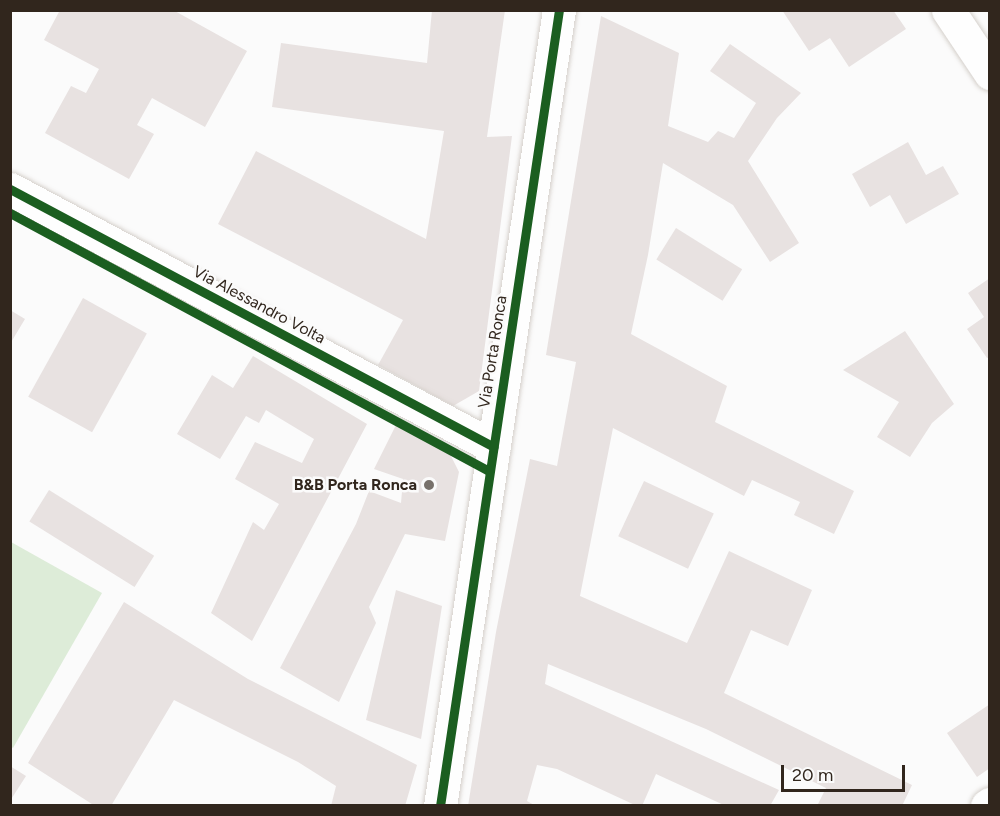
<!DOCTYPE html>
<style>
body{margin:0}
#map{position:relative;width:1000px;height:816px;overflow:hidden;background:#fbfbfb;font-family:Figtree,sans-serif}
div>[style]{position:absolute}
.green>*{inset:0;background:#ddecd8}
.building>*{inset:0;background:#e8e2e1;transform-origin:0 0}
.roads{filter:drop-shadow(0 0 2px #d5d0cb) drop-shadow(0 0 2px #d5d0cb)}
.minor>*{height:33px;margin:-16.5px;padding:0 16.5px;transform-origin:16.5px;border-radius:16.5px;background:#fefefe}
.cycleway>*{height:9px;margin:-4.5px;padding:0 4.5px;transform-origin:4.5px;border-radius:4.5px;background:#1b5e20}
.dots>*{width:16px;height:16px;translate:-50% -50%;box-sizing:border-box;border:3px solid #fbfbfb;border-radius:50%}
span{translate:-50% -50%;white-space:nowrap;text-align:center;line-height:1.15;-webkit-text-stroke:5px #fbfbfb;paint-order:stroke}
.street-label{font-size:16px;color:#31261d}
.poi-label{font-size:16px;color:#31261d;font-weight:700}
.right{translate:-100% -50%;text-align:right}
.frame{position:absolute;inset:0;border:12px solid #31261d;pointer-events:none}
.scale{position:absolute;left:781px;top:765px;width:124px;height:27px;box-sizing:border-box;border:3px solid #31261d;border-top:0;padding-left:8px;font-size:18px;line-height:21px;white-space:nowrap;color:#31261d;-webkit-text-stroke:4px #fbfbfb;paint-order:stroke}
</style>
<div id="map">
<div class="green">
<i style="clip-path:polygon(11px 542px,102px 593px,13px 748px,10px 746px)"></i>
</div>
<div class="building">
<i style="clip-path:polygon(60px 10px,173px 10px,247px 51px,205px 127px,152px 98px,137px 125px,154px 134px,129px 179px,45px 133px,71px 86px,86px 93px,99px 69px,44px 40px)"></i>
<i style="clip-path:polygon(432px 10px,505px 10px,487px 137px,512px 136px,479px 391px,453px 406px,378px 365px,403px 320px,218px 224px,256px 151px,426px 239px,444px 131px,272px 107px,281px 43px,427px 63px)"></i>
<i style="clip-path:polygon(782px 10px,893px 10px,906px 29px,849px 67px,830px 38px,809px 51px)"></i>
<i style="clip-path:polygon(601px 16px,679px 53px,668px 126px,708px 142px,718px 131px,734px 138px,756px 103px,710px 71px,730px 44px,801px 93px,777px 118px,748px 161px,799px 243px,770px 262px,733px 205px,663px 163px,648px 255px,631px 334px,727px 386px,715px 422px,854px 491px,834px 534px,794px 515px,800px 502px,752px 480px,744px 496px,613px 428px,580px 596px,687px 643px,729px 551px,812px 590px,788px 646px,751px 630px,724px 693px,912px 785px,902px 806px,817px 806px,826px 788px,706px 729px,548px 664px,545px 684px,779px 790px,770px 806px,726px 806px,656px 774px,642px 806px,637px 806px,557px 769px,537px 765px,527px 801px,536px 806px,468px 806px,496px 632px,530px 459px,557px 466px,576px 362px,546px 355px)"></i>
<i style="clip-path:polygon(908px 142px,926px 175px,943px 166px,959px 194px,906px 224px,890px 195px,870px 207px,852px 174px)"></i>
<i style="left:676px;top:228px;width:78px;height:37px;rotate:32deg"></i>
<i style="clip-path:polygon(990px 278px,990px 357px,987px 358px,967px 329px,984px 317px,968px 293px)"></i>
<i style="left:83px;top:298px;width:73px;height:113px;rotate:29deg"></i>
<i style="clip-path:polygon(10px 310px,25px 319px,10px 344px)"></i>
<i style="clip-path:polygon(905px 331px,954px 404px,932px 423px,910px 457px,877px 437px,899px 402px,843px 370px)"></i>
<i style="clip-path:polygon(253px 356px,367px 424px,252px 641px,211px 613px,253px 522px,264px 530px,279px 504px,235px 479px,255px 442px,302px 463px,314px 439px,266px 410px,259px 423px,246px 416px,220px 459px,177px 434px,212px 375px,233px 388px)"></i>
<i style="clip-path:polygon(396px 425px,449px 452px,459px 472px,445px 541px,405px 534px,369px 607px,376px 623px,339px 702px,280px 668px,356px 524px,369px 491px,401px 503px,403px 479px,374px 469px)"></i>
<i style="left:644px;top:481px;width:77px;height:61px;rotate:25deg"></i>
<i style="left:49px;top:490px;width:124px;height:37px;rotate:32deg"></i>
<i style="clip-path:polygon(396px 590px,442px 606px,421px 739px,366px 720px)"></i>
<i style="clip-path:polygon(124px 602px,248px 679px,417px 765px,405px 806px,331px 806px,336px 786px,298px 762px,174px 700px,111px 806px,95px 806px,28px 763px)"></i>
<i style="clip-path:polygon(990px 704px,990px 768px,977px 777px,947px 733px)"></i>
<i style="clip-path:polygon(10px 766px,26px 776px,10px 801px)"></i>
</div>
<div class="roads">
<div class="minor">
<i style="left:948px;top:10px;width:76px;rotate:56.3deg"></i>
<i style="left:10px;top:189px;width:548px;rotate:28.06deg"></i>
<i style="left:440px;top:806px;width:805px;rotate:-81.5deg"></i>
<i style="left:987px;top:806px;width:4px;rotate:-34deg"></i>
</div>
</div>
<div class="cycleway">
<i style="left:10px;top:189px;width:548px;rotate:28.06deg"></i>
<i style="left:10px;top:213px;width:544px;rotate:28.31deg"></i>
<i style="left:440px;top:806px;width:805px;rotate:-81.5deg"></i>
</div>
<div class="dots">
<i style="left:429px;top:485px;background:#78716b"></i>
</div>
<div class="street-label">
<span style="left:259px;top:305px;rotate:28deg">Via Alessandro Volta</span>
<span style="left:493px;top:352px;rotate:-81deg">Via Porta Ronca</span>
</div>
<div class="poi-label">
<span class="right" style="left:417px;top:485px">B&amp;B Porta Ronca</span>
</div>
<div class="frame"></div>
<div class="scale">20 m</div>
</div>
